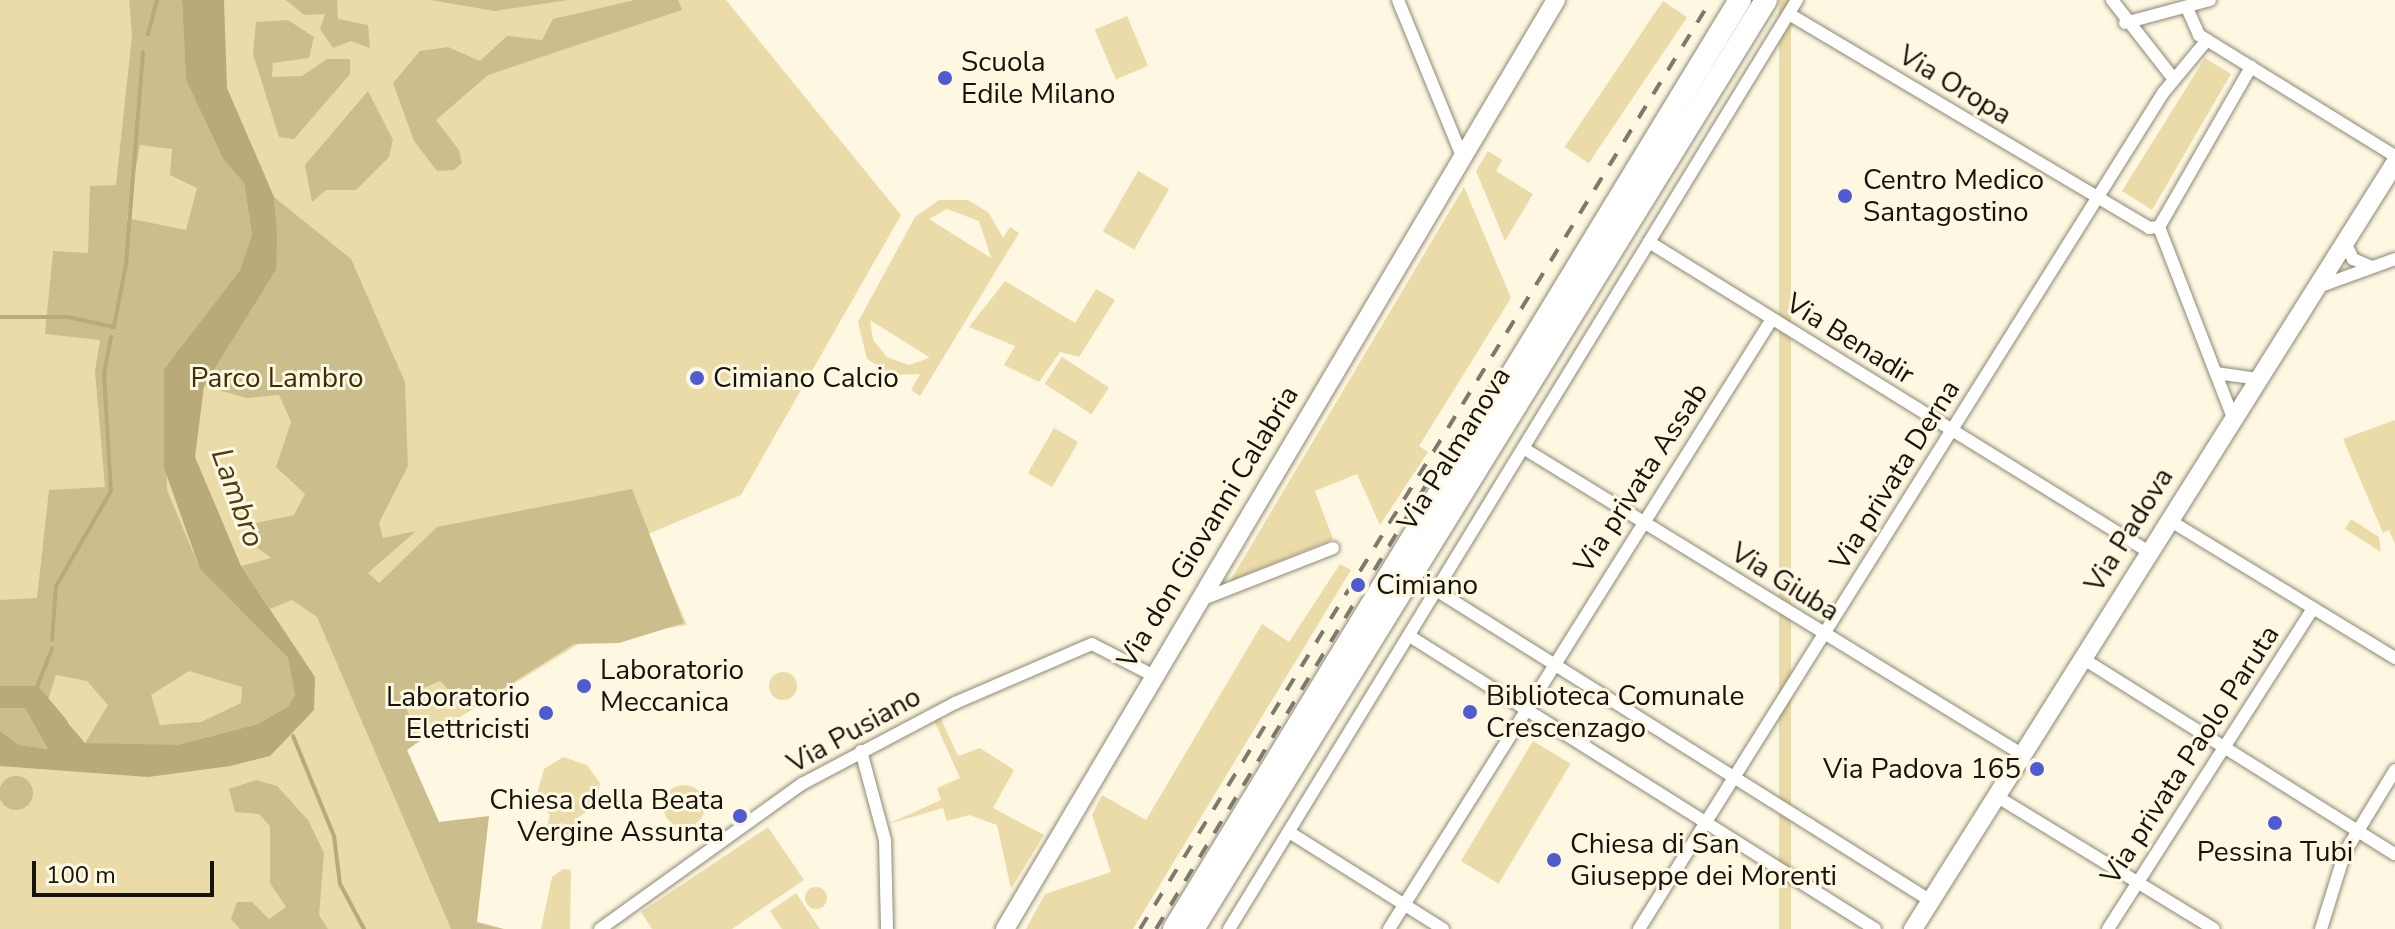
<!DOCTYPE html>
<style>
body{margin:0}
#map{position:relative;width:2395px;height:929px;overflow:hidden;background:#fef8e2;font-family:"Nunito Sans",sans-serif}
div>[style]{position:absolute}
.green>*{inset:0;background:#eadba9;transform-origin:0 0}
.round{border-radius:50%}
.forest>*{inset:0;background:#ccbe8c}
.water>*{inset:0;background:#b8aa79}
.stream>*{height:4px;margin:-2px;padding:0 2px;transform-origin:2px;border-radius:2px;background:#b8aa79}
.river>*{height:22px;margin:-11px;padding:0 11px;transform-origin:11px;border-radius:11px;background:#b8aa79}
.roads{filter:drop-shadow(0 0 2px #8d8874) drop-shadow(0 0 2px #8d8874)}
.street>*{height:12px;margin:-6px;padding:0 6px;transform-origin:6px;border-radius:6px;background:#fff}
.secondary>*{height:18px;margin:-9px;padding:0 9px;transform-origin:9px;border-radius:9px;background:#fff}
.highway>*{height:22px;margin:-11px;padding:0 11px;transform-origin:11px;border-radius:11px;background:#fff}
.rail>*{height:4px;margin-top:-2px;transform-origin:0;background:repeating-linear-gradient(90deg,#7d796b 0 14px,transparent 0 28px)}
.dots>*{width:22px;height:22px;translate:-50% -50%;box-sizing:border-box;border:4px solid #fef8e2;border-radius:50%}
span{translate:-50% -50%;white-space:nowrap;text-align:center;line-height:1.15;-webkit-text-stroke:6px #fef8e2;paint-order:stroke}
.poi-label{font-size:28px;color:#15130c}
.left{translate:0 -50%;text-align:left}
.right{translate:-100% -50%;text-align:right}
.street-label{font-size:28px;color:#15130c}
.park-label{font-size:28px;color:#3a2f06}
.water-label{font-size:30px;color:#493e16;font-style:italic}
.scale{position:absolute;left:32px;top:861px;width:182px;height:36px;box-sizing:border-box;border:4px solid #15130c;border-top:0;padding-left:10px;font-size:24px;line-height:28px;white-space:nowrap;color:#15130c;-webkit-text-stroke:6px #fef8e2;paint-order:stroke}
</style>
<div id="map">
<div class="green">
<i style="clip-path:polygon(0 0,726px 0,901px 215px,741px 495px,648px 534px,687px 625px,582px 642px,403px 752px,468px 929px,0 929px)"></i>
<i style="left:1779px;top:0;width:12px;height:1091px"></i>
<i style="left:1663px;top:1px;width:29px;height:176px;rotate:34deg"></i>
<i style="left:1127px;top:16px;width:54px;height:35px;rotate:67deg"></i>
<i style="clip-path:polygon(2205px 58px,2231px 74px,2152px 210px,2122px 191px)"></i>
<i style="clip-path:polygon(1488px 151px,1502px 160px,1496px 171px,1533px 194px,1505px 241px,1476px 171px)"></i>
<i style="left:1138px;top:171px;width:36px;height:70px;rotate:30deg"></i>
<i style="clip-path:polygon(1464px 187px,1511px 298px,1419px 446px,1428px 452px,1380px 525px,1357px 474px,1315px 491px,1333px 539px,1230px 581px)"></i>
<i style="clip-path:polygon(evenodd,939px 200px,968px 200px,989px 213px,1003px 238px,1010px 227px,1019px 233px,920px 396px,911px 390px,920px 374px,893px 375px,867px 359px,858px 322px,915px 217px,939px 200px,947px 209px,979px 221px,991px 258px,929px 219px,947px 209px,939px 200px,870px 320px,929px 357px,929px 358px,909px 365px,887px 357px,873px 340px,870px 320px)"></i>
<i style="clip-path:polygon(1005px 281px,1075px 323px,1096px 289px,1115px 300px,1079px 357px,1060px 352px,1039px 382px,1004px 365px,1015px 346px,969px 327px)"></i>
<i style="left:1062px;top:357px;width:56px;height:32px;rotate:33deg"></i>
<i style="clip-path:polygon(2395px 420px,2395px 544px,2389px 530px,2383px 533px,2343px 439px)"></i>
<i style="left:1054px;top:428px;width:28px;height:52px;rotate:30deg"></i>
<i style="clip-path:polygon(2351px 519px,2379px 537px,2381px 552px,2345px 529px)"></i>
<i style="clip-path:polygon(1340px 564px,1351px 570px,1133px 929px,1026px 929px,1045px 894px,1111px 872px,1092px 815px,1102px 795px,1146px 820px,1262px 624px,1289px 642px)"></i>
<i class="round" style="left:769px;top:672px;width:28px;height:28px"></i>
<i style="clip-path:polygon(940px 717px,958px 756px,980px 748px,1014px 770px,993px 808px,1044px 835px,1011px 889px,997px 825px,969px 815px,947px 821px,943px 808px,888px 824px,941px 800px,937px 788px,960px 778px,934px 720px)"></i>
<i style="left:1533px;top:741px;width:44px;height:140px;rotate:31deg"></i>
<i style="clip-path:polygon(563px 757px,587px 765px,600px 783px,596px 805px,576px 819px,574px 839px,555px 840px,545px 834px,550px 815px,536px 797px,544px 769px)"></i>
<i class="round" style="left:663px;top:785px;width:42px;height:42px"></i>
<i style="clip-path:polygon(768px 827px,804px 880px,732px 929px,652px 929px,641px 912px)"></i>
<i style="clip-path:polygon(563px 869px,571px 870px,570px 929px,541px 929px,552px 877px)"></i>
<i class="round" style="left:805px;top:887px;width:22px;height:22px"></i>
<i style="clip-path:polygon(796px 893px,820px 929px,782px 929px,770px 911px)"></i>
</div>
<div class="forest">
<i style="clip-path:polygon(evenodd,129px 0,182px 0,186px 80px,223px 159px,244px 183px,252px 235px,240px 270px,164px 369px,167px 490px,200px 569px,288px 658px,295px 695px,290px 706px,258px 724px,177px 745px,111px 746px,85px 743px,108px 705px,87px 681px,56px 675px,48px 700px,25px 706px,49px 749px,19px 745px,0 731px,0 600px,37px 598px,49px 490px,105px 487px,95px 371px,100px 340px,45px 334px,53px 251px,88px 253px,90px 186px,116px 185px,132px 35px,129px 0,140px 145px,172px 149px,170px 175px,197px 188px,186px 230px,127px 218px,140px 145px,129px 0,189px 671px,242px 687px,241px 703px,201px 722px,160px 725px,151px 695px,189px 671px)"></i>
<i style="clip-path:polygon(286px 0,337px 0,338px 19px,368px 25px,370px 48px,351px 41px,333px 48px,320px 29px,325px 14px,304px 15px)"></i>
<i style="clip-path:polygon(430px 0,568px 0,495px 11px)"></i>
<i style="clip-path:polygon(635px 0,678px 0,682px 10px,488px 75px,436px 120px,459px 150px,462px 163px,454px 170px,437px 171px,414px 141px,393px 83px,420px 51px,448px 47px,480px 61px,507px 36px,542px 40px,553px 19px)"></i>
<i style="clip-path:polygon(288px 20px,314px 37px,309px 58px,273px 63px,272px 77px,302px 76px,327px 59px,350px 59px,350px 74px,294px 139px,279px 137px,253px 54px,256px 22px)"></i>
<i style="clip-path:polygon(368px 91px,393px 140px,389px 157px,356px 190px,326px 190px,312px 202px,305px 165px)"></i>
<i style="clip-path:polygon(274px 197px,351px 259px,405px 382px,408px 466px,379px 523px,383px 538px,416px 531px,368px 573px,379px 583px,437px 527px,632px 489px,684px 623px,619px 643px,574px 644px,469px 710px,440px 681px,402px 697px,419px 741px,407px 750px,439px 822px,489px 816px,477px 922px,504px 929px,451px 929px,317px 617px,292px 600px,270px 609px,241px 566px,271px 558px,255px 546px,252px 524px,294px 515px,305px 494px,276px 467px,291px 422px,279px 395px,247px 398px,204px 386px,276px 270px)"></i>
<i class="round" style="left:-1px;top:776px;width:34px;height:34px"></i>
<i style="clip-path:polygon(256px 780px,277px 786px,308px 820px,324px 853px,319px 915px,328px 929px,240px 929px,231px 919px,237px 902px,252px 902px,269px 919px,286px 907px,270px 883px,270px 826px,259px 814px,235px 812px,229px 789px)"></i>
</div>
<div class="water">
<i style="clip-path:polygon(182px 0,224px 0,227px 88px,274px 197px,277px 235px,276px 270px,204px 386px,195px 457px,241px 566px,315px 677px,314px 710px,270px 756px,230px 766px,148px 777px,0 766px,0 731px,19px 745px,48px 749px,24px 706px,48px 700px,85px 743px,177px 745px,258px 724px,289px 706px,295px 695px,288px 658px,200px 569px,164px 468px,164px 369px,240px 270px,252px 235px,244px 183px,223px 159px,186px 80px)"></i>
</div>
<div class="stream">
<i style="left:148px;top:34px;width:35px;rotate:-75deg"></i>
<i style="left:0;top:317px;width:68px"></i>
<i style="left:68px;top:317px;width:47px;rotate:12.3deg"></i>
<i style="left:114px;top:327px;width:64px;rotate:-79.2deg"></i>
<i style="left:126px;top:264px;width:213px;rotate:-85.4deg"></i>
<i style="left:52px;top:640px;width:54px;rotate:-85.8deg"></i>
<i style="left:56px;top:586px;width:110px;rotate:-59.9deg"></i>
<i style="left:111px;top:491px;width:117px;rotate:-93.4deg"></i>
<i style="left:104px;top:374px;width:38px;rotate:-79deg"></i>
<i style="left:33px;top:697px;width:52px;rotate:-68.4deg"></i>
<i style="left:293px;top:736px;width:108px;rotate:67.7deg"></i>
<i style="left:334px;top:836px;width:48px;rotate:82.9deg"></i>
<i style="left:340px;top:884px;width:51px;rotate:61.9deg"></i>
</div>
<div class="river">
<i style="left:0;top:697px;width:33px"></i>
<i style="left:33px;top:697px;width:38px;rotate:50deg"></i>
</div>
<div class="roads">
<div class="street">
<i style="left:1398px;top:0;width:169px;rotate:67.7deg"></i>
<i style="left:2112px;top:0;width:99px;rotate:52deg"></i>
<i style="left:2187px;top:8px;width:30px;rotate:66deg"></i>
<i style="left:2199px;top:35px;width:230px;rotate:31.7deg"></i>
<i style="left:1789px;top:14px;width:419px;rotate:30.7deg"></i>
<i style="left:2149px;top:228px;width:10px;rotate:-6deg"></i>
<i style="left:2125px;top:23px;width:88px;rotate:-15.1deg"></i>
<i style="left:2159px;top:227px;width:205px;rotate:68.8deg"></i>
<i style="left:2159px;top:227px;width:185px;rotate:-60.1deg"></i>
<i style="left:2344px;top:240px;width:21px;rotate:65deg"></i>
<i style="left:2353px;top:259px;width:21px;rotate:23deg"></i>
<i style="left:1649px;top:242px;width:588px;rotate:31.8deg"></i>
<i style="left:2315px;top:288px;width:85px;rotate:-19.9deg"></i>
<i style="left:2216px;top:373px;width:42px;rotate:8.1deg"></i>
<i style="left:1523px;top:448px;width:587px;rotate:31.55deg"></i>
<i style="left:2169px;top:520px;width:265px;rotate:31.4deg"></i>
<i style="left:1439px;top:592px;width:581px;rotate:32.13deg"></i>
<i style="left:1198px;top:601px;width:145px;rotate:-21.4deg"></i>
<i style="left:1411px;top:637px;width:548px;rotate:32.18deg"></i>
<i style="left:2082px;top:658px;width:369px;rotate:32.1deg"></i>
<i style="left:861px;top:751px;width:92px;rotate:74.9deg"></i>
<i style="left:885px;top:840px;width:89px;rotate:88.7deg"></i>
<i style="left:1996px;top:796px;width:255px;rotate:31.4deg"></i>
<i style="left:1289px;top:832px;width:182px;rotate:32.2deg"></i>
<i style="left:600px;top:929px;width:249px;rotate:-35.7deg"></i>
<i style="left:802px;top:784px;width:173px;rotate:-27.9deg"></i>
<i style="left:955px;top:703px;width:149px;rotate:-23.3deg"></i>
<i style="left:1092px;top:644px;width:68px;rotate:27.3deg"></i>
<i style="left:1229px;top:929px;width:1089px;rotate:-58.56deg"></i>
<i style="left:1389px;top:929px;width:720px;rotate:-57.88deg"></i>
<i style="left:1639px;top:929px;width:987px;rotate:-57.92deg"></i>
<i style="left:2163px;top:93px;width:69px;rotate:-50.3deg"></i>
<i style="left:2108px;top:929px;width:381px;rotate:-57.4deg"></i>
<i style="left:2321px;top:929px;width:81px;rotate:-72.7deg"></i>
<i style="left:2345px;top:852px;width:96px;rotate:-58.6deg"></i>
</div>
<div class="secondary">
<i style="left:1005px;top:929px;width:1080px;rotate:-59.33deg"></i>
<i style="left:1913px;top:929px;width:905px;rotate:-57.82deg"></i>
</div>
<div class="highway">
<i style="left:1174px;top:929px;width:1088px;rotate:-58.65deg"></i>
<i style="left:1193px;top:929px;width:1091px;rotate:-58.33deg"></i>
</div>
</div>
<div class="rail">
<i style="left:1140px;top:929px;width:1090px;rotate:-58.42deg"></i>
<i style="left:1156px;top:929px;width:574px;rotate:-58.69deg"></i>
</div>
<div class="dots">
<i style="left:945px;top:78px;background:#4e5bd1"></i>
<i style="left:1845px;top:196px;background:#4e5bd1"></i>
<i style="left:697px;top:378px;background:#4e5bd1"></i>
<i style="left:1358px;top:585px;background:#4e5bd1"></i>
<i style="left:584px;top:686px;background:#4e5bd1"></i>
<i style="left:1470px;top:712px;background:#4e5bd1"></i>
<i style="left:546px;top:713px;background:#4e5bd1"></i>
<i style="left:2037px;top:769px;background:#4e5bd1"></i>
<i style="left:740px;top:816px;background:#4e5bd1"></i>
<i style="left:2275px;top:823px;background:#4e5bd1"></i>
<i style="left:1554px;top:860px;background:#4e5bd1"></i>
</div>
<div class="poi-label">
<span class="left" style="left:961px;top:78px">Scuola<br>Edile Milano</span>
<span class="left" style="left:1863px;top:196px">Centro Medico<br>Santagostino</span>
<span class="left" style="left:713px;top:378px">Cimiano Calcio</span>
<span class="left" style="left:1376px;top:585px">Cimiano</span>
<span class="left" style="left:600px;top:686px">Laboratorio<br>Meccanica</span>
<span class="left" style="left:1486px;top:712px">Biblioteca Comunale<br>Crescenzago</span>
<span class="right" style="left:530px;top:713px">Laboratorio<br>Elettricisti</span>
<span class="right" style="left:2021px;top:769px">Via Padova 165</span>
<span class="right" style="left:724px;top:816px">Chiesa della Beata<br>Vergine Assunta</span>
<span class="left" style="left:1570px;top:860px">Chiesa di San<br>Giuseppe dei Morenti</span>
<span style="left:2275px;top:852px">Pessina Tubi</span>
</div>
<div class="street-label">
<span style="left:1955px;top:85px;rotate:31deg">Via Oropa</span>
<span style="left:1850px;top:339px;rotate:32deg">Via Benadir</span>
<span style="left:1454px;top:449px;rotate:-58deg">Via Palmanova</span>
<span style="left:1895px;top:475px;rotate:-58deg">Via privata Derna</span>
<span style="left:1641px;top:478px;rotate:-57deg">Via privata Assab</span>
<span style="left:1208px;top:527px;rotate:-59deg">Via don Giovanni Calabria</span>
<span style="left:2129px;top:530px;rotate:-58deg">Via Padova</span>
<span style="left:1785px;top:582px;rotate:32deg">Via Giuba</span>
<span style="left:854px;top:730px;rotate:-29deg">Via Pusiano</span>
<span style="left:2190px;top:755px;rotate:-57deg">Via privata Paolo Paruta</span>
</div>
<div class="park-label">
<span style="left:277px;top:378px">Parco Lambro</span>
</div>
<div class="water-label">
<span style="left:237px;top:498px;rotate:70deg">Lambro</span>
</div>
<div class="scale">100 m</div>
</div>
